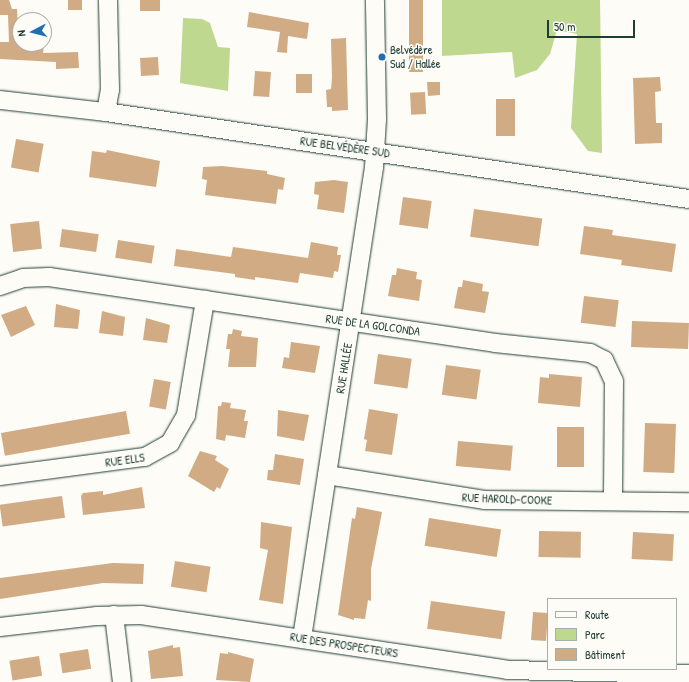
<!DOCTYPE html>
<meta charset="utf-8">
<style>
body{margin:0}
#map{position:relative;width:689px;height:682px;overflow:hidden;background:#fdfcf7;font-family:"Patrick Hand",sans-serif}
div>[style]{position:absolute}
.green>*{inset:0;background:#bed88f}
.building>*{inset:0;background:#d1ab83;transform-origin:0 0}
.roads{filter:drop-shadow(0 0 1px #1f3d34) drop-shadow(0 0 1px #1f3d34)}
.minor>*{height:18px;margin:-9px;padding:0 9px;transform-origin:9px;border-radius:9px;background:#fdfcf7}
.dots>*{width:11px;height:11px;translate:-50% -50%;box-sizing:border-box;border:2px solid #fdfcf7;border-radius:50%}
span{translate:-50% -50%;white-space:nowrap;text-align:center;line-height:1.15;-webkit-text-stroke:3.5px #fdfcf7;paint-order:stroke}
.poi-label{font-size:12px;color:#1f3d34}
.left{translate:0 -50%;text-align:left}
.street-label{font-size:12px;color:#1f3d34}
.legend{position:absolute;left:547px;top:598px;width:130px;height:72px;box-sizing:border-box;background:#fdfcf7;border:1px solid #a4b0a9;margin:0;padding:5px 7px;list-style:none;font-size:12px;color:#1f3d34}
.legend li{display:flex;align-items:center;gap:8px;height:20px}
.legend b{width:20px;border:1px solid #a4b0a9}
.north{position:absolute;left:12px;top:12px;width:40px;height:40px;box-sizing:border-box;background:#fdfcf7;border:1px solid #a4b0a9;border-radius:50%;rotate:263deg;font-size:11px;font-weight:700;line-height:16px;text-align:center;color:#1f3d34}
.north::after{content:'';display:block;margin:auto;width:14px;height:18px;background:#1f6fb2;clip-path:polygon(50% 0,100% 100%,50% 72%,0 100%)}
.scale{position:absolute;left:547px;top:20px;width:88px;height:18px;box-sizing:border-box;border:2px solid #1f3d34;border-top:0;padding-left:5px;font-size:12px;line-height:14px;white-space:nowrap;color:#1f3d34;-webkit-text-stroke:3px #fdfcf7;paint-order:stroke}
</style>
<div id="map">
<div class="green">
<i style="clip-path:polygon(442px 0,600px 0,602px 153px,588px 151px,571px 128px,577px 34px,557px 30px,550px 54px,537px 70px,515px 78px,512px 52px,442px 56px)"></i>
<i style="clip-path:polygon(183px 18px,202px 19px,210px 23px,218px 47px,230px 48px,228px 91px,180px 83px)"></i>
</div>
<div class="building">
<i style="clip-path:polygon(0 0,9px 0,12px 9px,17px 9px,19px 44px,44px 45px,43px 53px,78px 52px,79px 68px,56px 69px,56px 62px,0 59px,0 42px,9px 42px,8px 15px,0 15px)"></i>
<i style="left:68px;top:0;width:14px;height:10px"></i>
<i style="left:140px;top:0;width:20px;height:11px"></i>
<i style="left:409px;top:0;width:14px;height:72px"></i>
<i style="clip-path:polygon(249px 12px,309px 23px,307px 39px,288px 36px,287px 53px,277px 52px,280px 32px,247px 27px)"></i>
<i style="clip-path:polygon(346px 38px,348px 110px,332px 111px,332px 107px,327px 107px,326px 90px,331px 89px,332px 78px,331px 39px)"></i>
<i style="left:158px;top:57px;width:18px;height:18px;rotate:87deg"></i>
<i style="left:255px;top:71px;width:16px;height:25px;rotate:4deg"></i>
<i style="left:296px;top:74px;width:16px;height:19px"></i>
<i style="clip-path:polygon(660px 77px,661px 91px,655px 92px,656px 123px,662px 123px,662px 143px,635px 144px,633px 78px)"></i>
<i style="clip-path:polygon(427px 82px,440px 82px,440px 95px,428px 96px)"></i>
<i style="left:425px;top:92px;width:22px;height:15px;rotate:87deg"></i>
<i style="left:496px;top:99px;width:19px;height:37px"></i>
<i style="left:16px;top:139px;width:28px;height:29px;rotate:10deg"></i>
<i style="clip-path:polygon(107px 150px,160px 161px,156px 187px,89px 177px,92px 151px,106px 153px)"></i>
<i style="clip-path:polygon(222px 166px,267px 171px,267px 174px,285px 178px,283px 190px,278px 189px,276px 204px,205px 195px,207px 180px,202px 179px,203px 167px)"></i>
<i style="clip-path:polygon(334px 180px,348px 182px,344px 213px,317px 209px,319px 195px,314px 194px,315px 182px)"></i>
<i style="left:403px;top:197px;width:29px;height:28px;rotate:8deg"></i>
<i style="left:474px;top:209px;width:69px;height:28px;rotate:8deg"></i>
<i style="left:39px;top:221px;width:28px;height:29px;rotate:84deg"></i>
<i style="clip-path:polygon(584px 226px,613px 230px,612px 235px,676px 244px,672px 272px,621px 265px,622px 260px,580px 254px)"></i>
<i style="left:62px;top:229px;width:37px;height:18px;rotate:8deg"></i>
<i style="left:118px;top:240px;width:37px;height:18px;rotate:9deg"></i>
<i style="clip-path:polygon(311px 242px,338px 247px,337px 255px,341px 255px,338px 272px,334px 271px,333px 278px,300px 273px,298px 283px,255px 277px,255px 280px,235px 277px,235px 274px,174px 266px,176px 249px,231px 257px,233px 247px,308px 258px)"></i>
<i style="clip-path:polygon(397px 268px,417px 272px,416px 279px,422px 280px,419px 301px,388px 296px,392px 275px,396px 275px)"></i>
<i style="clip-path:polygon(463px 280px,483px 284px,482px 291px,489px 292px,485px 313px,454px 308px,458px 287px,462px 287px)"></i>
<i style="left:584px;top:296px;width:35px;height:27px;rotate:7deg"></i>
<i style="clip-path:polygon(56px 304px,80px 310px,78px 329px,54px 327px)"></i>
<i style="clip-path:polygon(26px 306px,35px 325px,11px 337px,1px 315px)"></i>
<i style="clip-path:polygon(102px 311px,125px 317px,123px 336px,99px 333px)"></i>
<i style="clip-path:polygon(146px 318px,170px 325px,167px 343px,143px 340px)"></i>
<i style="left:632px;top:321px;width:57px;height:26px;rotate:2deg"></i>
<i style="clip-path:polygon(233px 329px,242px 331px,241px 336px,258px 338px,256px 367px,228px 367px,230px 349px,226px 349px,228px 334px,232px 334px)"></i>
<i style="clip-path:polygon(291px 342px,320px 346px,315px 373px,282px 368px,284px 357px,289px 358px)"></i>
<i style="left:378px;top:354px;width:34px;height:30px;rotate:8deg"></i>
<i style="left:446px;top:365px;width:35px;height:30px;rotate:8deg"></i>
<i style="clip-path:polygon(549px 374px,582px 377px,580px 407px,538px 403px,540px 377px,549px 378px)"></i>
<i style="left:154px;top:379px;width:17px;height:28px;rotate:10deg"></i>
<i style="clip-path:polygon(222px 402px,231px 403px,230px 408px,246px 410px,244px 421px,248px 421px,245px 438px,226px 435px,225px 441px,216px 439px,218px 406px,221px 406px)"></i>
<i style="clip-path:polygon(369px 409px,398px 414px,392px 455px,365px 451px,367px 440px,364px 439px)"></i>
<i style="clip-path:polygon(278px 410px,309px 415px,304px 441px,277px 436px)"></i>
<i style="left:126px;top:411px;width:23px;height:127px;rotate:80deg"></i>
<i style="left:645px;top:423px;width:31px;height:49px;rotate:2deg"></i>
<i style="left:557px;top:427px;width:27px;height:40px"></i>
<i style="left:458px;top:441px;width:55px;height:25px;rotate:5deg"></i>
<i style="clip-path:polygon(200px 451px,217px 456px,215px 460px,229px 469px,220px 489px,217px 487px,214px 492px,188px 476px)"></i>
<i style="clip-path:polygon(275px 454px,304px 459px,300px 485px,267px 480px,268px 470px,273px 470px)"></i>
<i style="clip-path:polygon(142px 487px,145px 508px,83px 515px,81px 496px,83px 493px,103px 491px,103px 495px)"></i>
<i style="left:62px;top:496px;width:22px;height:63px;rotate:82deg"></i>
<i style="clip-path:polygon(357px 507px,382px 512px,371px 569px,371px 601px,368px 600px,365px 619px,354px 618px,354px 620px,338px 615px,352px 518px,355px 519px)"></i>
<i style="left:429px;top:518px;width:73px;height:28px;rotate:9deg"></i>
<i style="clip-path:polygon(261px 522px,292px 527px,283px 604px,259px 600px,268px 550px,260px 548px)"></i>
<i style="left:539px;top:531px;width:42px;height:26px;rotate:1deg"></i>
<i style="left:633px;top:532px;width:41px;height:27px;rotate:3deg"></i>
<i style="left:175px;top:561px;width:36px;height:26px;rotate:9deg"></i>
<i style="clip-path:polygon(113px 563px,144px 564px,143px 584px,103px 583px,0 599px,0 578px)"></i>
<i style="left:431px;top:601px;width:75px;height:28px;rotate:8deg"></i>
<i style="left:533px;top:612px;width:15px;height:28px;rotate:4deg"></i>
<i style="clip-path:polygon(173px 645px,173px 648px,180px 647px,183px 676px,151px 679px,148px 651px)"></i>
<i style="left:88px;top:649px;width:20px;height:29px;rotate:81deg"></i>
<i style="clip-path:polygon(228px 652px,254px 659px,250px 682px,216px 680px,220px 653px,228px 654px)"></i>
<i style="left:39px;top:656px;width:20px;height:30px;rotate:81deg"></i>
</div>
<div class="roads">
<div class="minor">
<i style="left:0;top:100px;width:107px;rotate:6.5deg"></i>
<i style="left:106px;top:112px;width:589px;rotate:8.49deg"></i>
<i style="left:106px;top:112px;width:22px;rotate:-80deg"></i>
<i style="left:110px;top:90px;width:90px;rotate:-91.3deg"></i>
<i style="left:0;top:286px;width:24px;rotate:-19deg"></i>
<i style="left:23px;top:278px;width:26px;rotate:-2deg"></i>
<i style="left:49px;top:277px;width:451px;rotate:8.4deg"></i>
<i style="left:495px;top:343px;width:96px;rotate:6deg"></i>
<i style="left:590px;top:353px;width:16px;rotate:27deg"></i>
<i style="left:604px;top:360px;width:23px;rotate:65deg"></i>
<i style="left:614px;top:381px;width:120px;rotate:90.5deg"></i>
<i style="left:327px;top:475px;width:159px;rotate:9deg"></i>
<i style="left:484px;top:500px;width:205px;rotate:0.6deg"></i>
<i style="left:0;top:476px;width:146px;rotate:-7.5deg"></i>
<i style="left:145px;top:457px;width:29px;rotate:-29deg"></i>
<i style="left:170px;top:443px;width:32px;rotate:-60deg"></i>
<i style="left:186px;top:415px;width:117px;rotate:-80.6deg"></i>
<i style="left:114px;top:615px;width:67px;rotate:83.2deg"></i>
<i style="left:0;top:627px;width:98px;rotate:-6.5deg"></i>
<i style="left:97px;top:616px;width:44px;rotate:-1.3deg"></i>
<i style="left:141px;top:615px;width:370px;rotate:8.5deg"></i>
<i style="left:507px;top:670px;width:182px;rotate:1.3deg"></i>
<i style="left:302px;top:638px;width:476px;rotate:-81.3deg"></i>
<i style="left:374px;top:167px;width:48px;rotate:-86.4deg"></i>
<i style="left:377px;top:119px;width:119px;rotate:-91deg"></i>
</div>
</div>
<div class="dots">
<i style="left:382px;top:57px;background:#1f6fb2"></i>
</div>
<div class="poi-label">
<span class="left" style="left:390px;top:57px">Belvédère<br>Sud / Hallée</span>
</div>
<div class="street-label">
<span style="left:345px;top:147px;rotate:8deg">RUE BELVÉDÈRE SUD</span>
<span style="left:373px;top:325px;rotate:8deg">RUE DE LA GOLCONDA</span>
<span style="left:344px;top:368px;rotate:-81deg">RUE HALLÉE</span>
<span style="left:125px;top:460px;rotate:-8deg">RUE ELLS</span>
<span style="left:507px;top:499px;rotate:2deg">RUE HAROLD-COOKE</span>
<span style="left:344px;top:645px;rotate:9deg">RUE DES PROSPECTEURS</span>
</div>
<ul class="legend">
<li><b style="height:5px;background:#fdfcf7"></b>Route</li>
<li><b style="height:11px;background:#bed88f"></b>Parc</li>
<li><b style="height:11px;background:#d1ab83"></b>Bâtiment</li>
</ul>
<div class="north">N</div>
<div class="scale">50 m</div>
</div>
